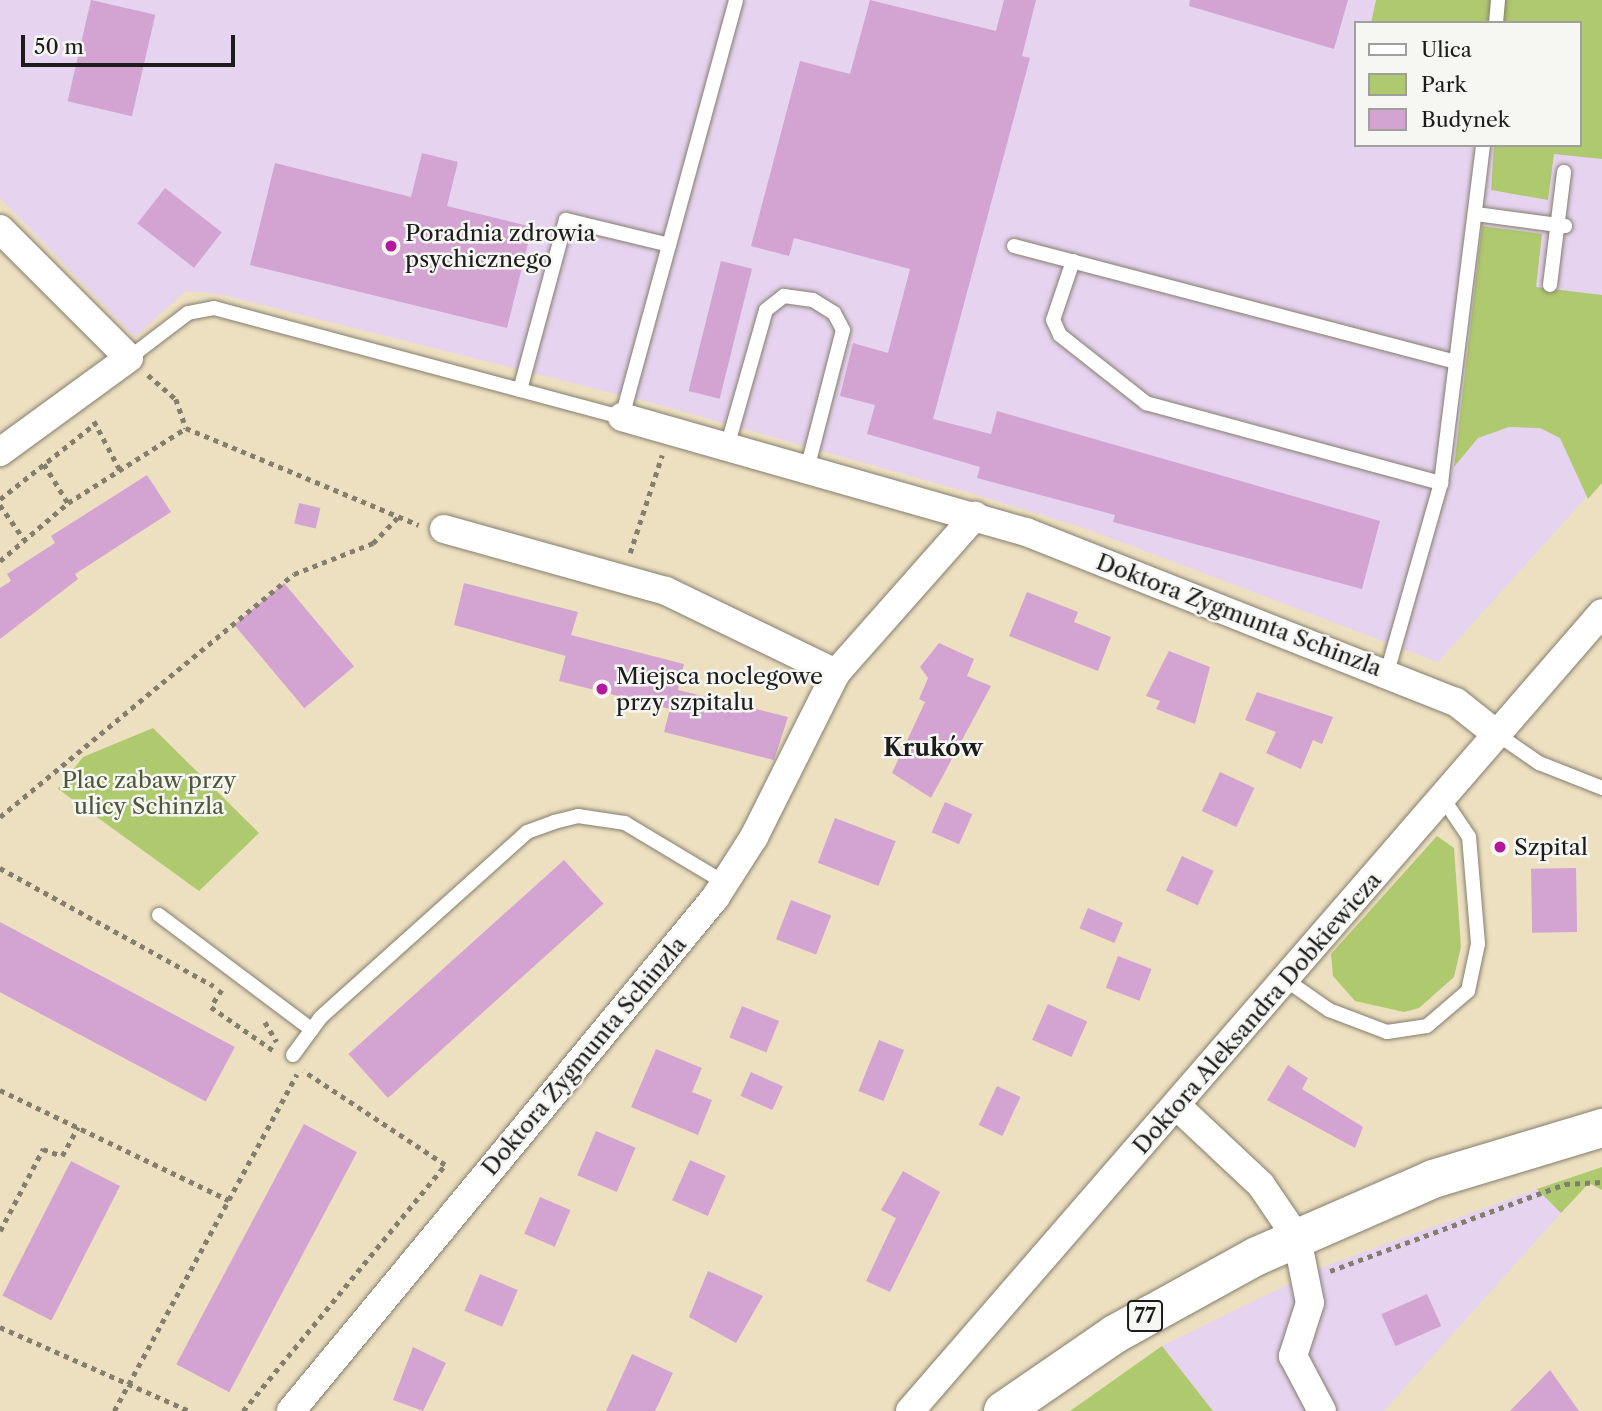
<!DOCTYPE html>
<meta charset="utf-8">
<style>
body{margin:0}
#map{position:relative;width:1602px;height:1411px;overflow:hidden;background:#ede0c0;font-family:"Libre Caslon Text",serif}
div>[style]{position:absolute}
.built>*{inset:0;background:#e6d3f0}
.green>*{inset:0;background:#afc96f}
.building>*{inset:0;background:#d3a4d1;transform-origin:0 0}
.path>*{height:4.5px;margin-top:-2.25px;transform-origin:0;background:repeating-linear-gradient(90deg,#847e6e 0 5px,transparent 0 10px)}
.roads{filter:drop-shadow(0 0 2px #847e6e) drop-shadow(0 0 2px #847e6e)}
.lane>*{height:14px;margin:-7px;padding:0 7px;transform-origin:7px;border-radius:7px;background:#fff}
.street>*{height:28px;margin:-14px;padding:0 14px;transform-origin:14px;border-radius:14px;background:#fff}
.primary>*{height:38px;margin:-19px;padding:0 19px;transform-origin:19px;border-radius:19px;background:#fff}
.dots>*{width:19px;height:19px;translate:-50% -50%;box-sizing:border-box;border:4px solid #f6f6f2;border-radius:50%}
span{translate:-50% -50%;white-space:nowrap;text-align:center;line-height:1.15;-webkit-text-stroke:5px #f6f6f2;paint-order:stroke}
.shield-label span{padding:2px 5px;background:#f6f6f2;border:2px solid;border-radius:5px;-webkit-text-stroke-width:0}
.shield-label{font-size:21px;color:#1c1c1c;font-weight:700}
.poi-label{font-size:23px;color:#1c1c1c}
.left{translate:0 -50%;text-align:left}
.street-label{font-size:23px;color:#1c1c1c}
.park-label{font-size:23px;color:#4f5939}
.neighbourhood-label{font-size:24px;color:#1c1c1c;font-weight:700}
.legend{position:absolute;left:1354px;top:21px;width:228px;height:126px;box-sizing:border-box;background:#f6f6f2;border:2px solid #9f9f9c;margin:0;padding:9px 12px;list-style:none;font-size:21px;color:#1c1c1c}
.legend li{display:flex;align-items:center;gap:14px;height:35px}
.legend b{width:35px;border:2px solid #9f9f9c}
.scale{position:absolute;left:21px;top:35px;width:214px;height:32px;box-sizing:border-box;border:4px solid #1c1c1c;border-top:0;padding-left:9px;font-size:21px;line-height:24px;white-space:nowrap;color:#1c1c1c;-webkit-text-stroke:5px #f6f6f2;paint-order:stroke}
</style>
<div id="map">
<div class="built">
<i style="clip-path:polygon(evenodd,0 0,1602px 0,1602px 480px,1438px 662px,1087px 529px,974px 494px,656px 404px,219px 294px,186px 291px,135px 337px,0 198px,0 0,1355px 23px,1579px 23px,1579px 145px,1355px 145px,1355px 23px)"></i>
<i style="clip-path:polygon(1537px 1189px,1561px 1213px,1384px 1411px,1213px 1411px,1162px 1346px,1328px 1265px)"></i>
</div>
<div class="green">
<i style="clip-path:polygon(1376px 0,1602px 0,1602px 159px,1554px 154px,1548px 200px,1491px 190px,1494px 145px,1579px 145px,1579px 23px,1371px 23px)"></i>
<i style="clip-path:polygon(1482px 226px,1542px 234px,1536px 287px,1602px 295px,1602px 483px,1588px 499px,1560px 438px,1540px 428px,1509px 427px,1478px 438px,1454px 467px)"></i>
<i style="clip-path:polygon(153px 728px,259px 833px,199px 891px,58px 789px,83px 757px)"></i>
<i style="clip-path:polygon(1437px 836px,1454px 848px,1461px 947px,1454px 977px,1419px 1008px,1404px 1012px,1355px 1001px,1333px 976px,1331px 954px)"></i>
<i style="clip-path:polygon(1602px 1167px,1602px 1190px,1589px 1183px,1561px 1213px,1537px 1189px)"></i>
<i style="clip-path:polygon(1162px 1346px,1213px 1411px,1070px 1411px)"></i>
</div>
<div class="building">
<i style="left:91px;top:0;width:66px;height:104px;rotate:13deg"></i>
<i style="clip-path:polygon(870px 0,996px 31px,1004px 0,1036px 0,1022px 56px,1030px 58px,933px 419px,991px 434px,997px 411px,1380px 521px,1362px 589px,1113px 522px,1115px 515px,977px 478px,980px 467px,867px 434px,875px 405px,840px 396px,853px 343px,888px 353px,910px 269px,794px 238px,789px 256px,751px 246px,800px 61px,850px 74px)"></i>
<i style="clip-path:polygon(1190px 0,1348px 0,1334px 49px,1189px 6px)"></i>
<i style="clip-path:polygon(422px 153px,458px 162px,447px 206px,532px 227px,507px 328px,250px 265px,275px 163px,411px 197px)"></i>
<i style="left:165px;top:188px;width:72px;height:45px;rotate:38deg"></i>
<i style="left:721px;top:261px;width:32px;height:134px;rotate:14deg"></i>
<i style="clip-path:polygon(147px 475px,171px 512px,75px 574px,78px 579px,0 639px,0 588px,11px 581px,7px 574px,55px 543px,51px 536px)"></i>
<i style="left:299px;top:503px;width:22px;height:21px;rotate:13deg"></i>
<i style="left:284px;top:583px;width:109px;height:65px;rotate:50deg"></i>
<i style="clip-path:polygon(464px 583px,578px 612px,571px 635px,684px 664px,678px 690px,788px 717px,774px 760px,664px 732px,670px 709px,559px 681px,570px 639px,566px 656px,454px 625px)"></i>
<i style="clip-path:polygon(1027px 592px,1078px 612px,1074px 622px,1111px 637px,1098px 671px,1009px 636px)"></i>
<i style="clip-path:polygon(939px 643px,974px 659px,967px 676px,991px 686px,931px 798px,892px 773px,925px 702px,919px 699px,928px 678px,920px 667px)"></i>
<i style="clip-path:polygon(1169px 651px,1210px 667px,1195px 724px,1156px 709px,1160px 701px,1146px 696px)"></i>
<i style="clip-path:polygon(1257px 692px,1333px 717px,1322px 744px,1313px 740px,1301px 769px,1266px 753px,1276px 732px,1245px 720px)"></i>
<i style="left:1220px;top:772px;width:38px;height:43px;rotate:25deg"></i>
<i style="left:945px;top:802px;width:30px;height:33px;rotate:24deg"></i>
<i style="left:835px;top:818px;width:65px;height:48px;rotate:21deg"></i>
<i style="left:1182px;top:856px;width:35px;height:38px;rotate:25deg"></i>
<i style="left:564px;top:860px;width:59px;height:290px;rotate:48deg"></i>
<i style="left:1576px;top:868px;width:64px;height:45px;rotate:89deg"></i>
<i style="left:791px;top:900px;width:43px;height:42px;rotate:21deg"></i>
<i style="left:1088px;top:908px;width:38px;height:22px;rotate:23deg"></i>
<i style="left:0;top:922px;width:266px;height:62px;rotate:28deg"></i>
<i style="left:1118px;top:956px;width:36px;height:34px;rotate:21deg"></i>
<i style="left:1048px;top:1004px;width:43px;height:39px;rotate:24deg"></i>
<i style="left:742px;top:1006px;width:40px;height:34px;rotate:22deg"></i>
<i style="left:879px;top:1040px;width:27px;height:55px;rotate:22deg"></i>
<i style="clip-path:polygon(656px 1049px,702px 1068px,692px 1092px,712px 1100px,698px 1135px,631px 1107px)"></i>
<i style="clip-path:polygon(1288px 1065px,1308px 1078px,1302px 1089px,1363px 1127px,1355px 1148px,1267px 1100px)"></i>
<i style="left:751px;top:1072px;width:35px;height:26px;rotate:24deg"></i>
<i style="left:997px;top:1086px;width:26px;height:43px;rotate:25deg"></i>
<i style="left:304px;top:1124px;width:60px;height:272px;rotate:28deg"></i>
<i style="left:596px;top:1131px;width:43px;height:48px;rotate:23deg"></i>
<i style="left:690px;top:1160px;width:39px;height:44px;rotate:24deg"></i>
<i style="left:71px;top:1161px;width:55px;height:151px;rotate:27deg"></i>
<i style="clip-path:polygon(903px 1171px,940px 1192px,890px 1292px,866px 1281px,896px 1218px,881px 1210px)"></i>
<i style="left:540px;top:1197px;width:33px;height:40px;rotate:23deg"></i>
<i style="clip-path:polygon(708px 1271px,763px 1296px,736px 1343px,689px 1317px)"></i>
<i style="left:480px;top:1274px;width:41px;height:40px;rotate:23deg"></i>
<i style="left:1427px;top:1294px;width:35px;height:50px;rotate:66deg"></i>
<i style="clip-path:polygon(413px 1347px,446px 1363px,423px 1411px,393px 1400px)"></i>
<i style="clip-path:polygon(632px 1354px,673px 1373px,655px 1411px,606px 1411px)"></i>
<i style="clip-path:polygon(1550px 1370px,1579px 1411px,1510px 1411px)"></i>
</div>
<div class="path">
<i style="left:148px;top:375px;width:37px;rotate:41deg"></i>
<i style="left:176px;top:399px;width:31px;rotate:71deg"></i>
<i style="left:186px;top:428px;width:252px;rotate:22.6deg"></i>
<i style="left:94px;top:421px;width:55px;rotate:62deg"></i>
<i style="left:44px;top:464px;width:46px;rotate:58.4deg"></i>
<i style="left:0;top:499px;width:122px;rotate:-38.4deg"></i>
<i style="left:0;top:505px;width:42px;rotate:54.8deg"></i>
<i style="left:630px;top:553px;width:103px;rotate:-71.9deg"></i>
<i style="left:0;top:561px;width:89px;rotate:-40.5deg"></i>
<i style="left:68px;top:503px;width:140px;rotate:-32.4deg"></i>
<i style="left:0;top:817px;width:381px;rotate:-39.6deg"></i>
<i style="left:294px;top:574px;width:85px;rotate:-21.4deg"></i>
<i style="left:373px;top:543px;width:36px;rotate:-46deg"></i>
<i style="left:0;top:868px;width:244px;rotate:28.9deg"></i>
<i style="left:222px;top:990px;width:20px;rotate:123deg"></i>
<i style="left:211px;top:1007px;width:77px;rotate:34.9deg"></i>
<i style="left:265px;top:1022px;width:23px;rotate:59deg"></i>
<i style="left:0;top:1090px;width:254px;rotate:25.7deg"></i>
<i style="left:0;top:1231px;width:93px;rotate:-62.3deg"></i>
<i style="left:43px;top:1149px;width:20px;rotate:20deg"></i>
<i style="left:62px;top:1156px;width:33px;rotate:-61deg"></i>
<i style="left:1330px;top:1271px;width:251px;rotate:-20.3deg"></i>
<i style="left:1565px;top:1184px;width:37px;rotate:-3deg"></i>
<i style="left:0;top:1327px;width:208px;rotate:23.9deg"></i>
<i style="left:114px;top:1411px;width:383px;rotate:-61.5deg"></i>
<i style="left:243px;top:1411px;width:318px;rotate:-50.6deg"></i>
<i style="left:445px;top:1165px;width:170px;rotate:-146.5deg"></i>
</div>
<div class="roads">
<div class="lane">
<i style="left:1496px;top:23px;width:23px;rotate:-85deg"></i>
<i style="left:1476px;top:214px;width:90px;rotate:7.7deg"></i>
<i style="left:1014px;top:246px;width:456px;rotate:14.7deg"></i>
<i style="left:1073px;top:261px;width:62px;rotate:108.7deg"></i>
<i style="left:1053px;top:320px;width:17px;rotate:65deg"></i>
<i style="left:1060px;top:335px;width:110px;rotate:38.3deg"></i>
<i style="left:1146px;top:403px;width:306px;rotate:15.2deg"></i>
<i style="left:1441px;top:483px;width:198px;rotate:105.9deg"></i>
<i style="left:1550px;top:285px;width:114px;rotate:-82.9deg"></i>
<i style="left:129px;top:358px;width:74px;rotate:-37.3deg"></i>
<i style="left:188px;top:313px;width:26px;rotate:-11deg"></i>
<i style="left:214px;top:308px;width:422px;rotate:15deg"></i>
<i style="left:622px;top:417px;width:432px;rotate:-74.7deg"></i>
<i style="left:520px;top:390px;width:176px;rotate:-74.9deg"></i>
<i style="left:566px;top:220px;width:106px;rotate:13.6deg"></i>
<i style="left:727px;top:447px;width:142px;rotate:-74.1deg"></i>
<i style="left:766px;top:310px;width:23px;rotate:-38deg"></i>
<i style="left:784px;top:296px;width:29px;rotate:8deg"></i>
<i style="left:813px;top:300px;width:25px;rotate:32deg"></i>
<i style="left:834px;top:313px;width:19px;rotate:62deg"></i>
<i style="left:843px;top:330px;width:144px;rotate:104.5deg"></i>
<i style="left:1441px;top:483px;width:341px;rotate:-82.9deg"></i>
<i style="left:1494px;top:732px;width:55px;rotate:34.6deg"></i>
<i style="left:1539px;top:763px;width:68px;rotate:21.6deg"></i>
<i style="left:159px;top:915px;width:191px;rotate:36.9deg"></i>
<i style="left:1286px;top:980px;width:52px;rotate:34.9deg"></i>
<i style="left:1329px;top:1010px;width:62px;rotate:20.8deg"></i>
<i style="left:1387px;top:1032px;width:40px;rotate:-8.5deg"></i>
<i style="left:1427px;top:1026px;width:54px;rotate:-40.5deg"></i>
<i style="left:1468px;top:991px;width:48px;rotate:-78deg"></i>
<i style="left:1478px;top:944px;width:107px;rotate:-94.8deg"></i>
<i style="left:1469px;top:837px;width:48px;rotate:-124deg"></i>
<i style="left:293px;top:1055px;width:47px;rotate:-53.6deg"></i>
<i style="left:321px;top:1017px;width:277px;rotate:-41.9deg"></i>
<i style="left:527px;top:832px;width:29px;rotate:-20deg"></i>
<i style="left:554px;top:822px;width:25px;rotate:-14deg"></i>
<i style="left:578px;top:816px;width:48px;rotate:8.5deg"></i>
<i style="left:625px;top:823px;width:117px;rotate:31deg"></i>
</div>
<div class="street">
<i style="left:0;top:229px;width:182px;rotate:45deg"></i>
<i style="left:129px;top:358px;width:160px;rotate:143.9deg"></i>
<i style="left:622px;top:417px;width:420px;rotate:15.9deg"></i>
<i style="left:1026px;top:532px;width:462px;rotate:21.6deg"></i>
<i style="left:1456px;top:702px;width:48px;rotate:38.3deg"></i>
<i style="left:444px;top:529px;width:230px;rotate:15.6deg"></i>
<i style="left:666px;top:591px;width:189px;rotate:25.8deg"></i>
<i style="left:1178px;top:1107px;width:114px;rotate:43.2deg"></i>
<i style="left:1261px;top:1185px;width:64px;rotate:55.8deg"></i>
<i style="left:1297px;top:1238px;width:66px;rotate:78.7deg"></i>
<i style="left:1310px;top:1303px;width:56px;rotate:107.8deg"></i>
<i style="left:1293px;top:1356px;width:62px;rotate:62.2deg"></i>
<i style="left:291px;top:1411px;width:666px;rotate:-50.43deg"></i>
<i style="left:715px;top:898px;width:72px;rotate:-57.4deg"></i>
<i style="left:754px;top:837px;width:183px;rotate:-63.4deg"></i>
<i style="left:836px;top:673px;width:210px;rotate:-48.5deg"></i>
<i style="left:910px;top:1411px;width:1056px;rotate:-49.07deg"></i>
</div>
<div class="primary">
<i style="left:1003px;top:1411px;width:136px;rotate:-34.5deg"></i>
<i style="left:1115px;top:1334px;width:162px;rotate:-28.8deg"></i>
<i style="left:1257px;top:1256px;width:192px;rotate:-23.6deg"></i>
<i style="left:1433px;top:1179px;width:177px;rotate:-16.8deg"></i>
</div>
</div>
<div class="dots">
<i style="left:391px;top:246px;background:#b5179e"></i>
<i style="left:602px;top:689px;background:#b5179e"></i>
<i style="left:1500px;top:847px;background:#b5179e"></i>
</div>
<div class="shield-label">
<span style="left:1145px;top:1316px">77</span>
</div>
<div class="poi-label">
<span class="left" style="left:405px;top:246px">Poradnia zdrowia<br>psychicznego</span>
<span class="left" style="left:616px;top:689px">Miejsca noclegowe<br>przy szpitalu</span>
<span class="left" style="left:1514px;top:847px">Szpital</span>
</div>
<div class="street-label">
<span style="left:1239px;top:615px;rotate:21deg">Doktora Zygmunta Schinzla</span>
<span style="left:1257px;top:1013px;rotate:-49deg">Doktora Aleksandra Dobkiewicza</span>
<span style="left:584px;top:1056px;rotate:-50deg">Doktora Zygmunta Schinzla</span>
</div>
<div class="park-label">
<span style="left:149px;top:793px">Plac zabaw przy<br>ulicy Schinzla</span>
</div>
<div class="neighbourhood-label">
<span style="left:933px;top:748px">Kruków</span>
</div>
<ul class="legend">
<li><b style="height:9px;background:#fff"></b>Ulica</li>
<li><b style="height:19px;background:#afc96f"></b>Park</li>
<li><b style="height:19px;background:#d3a4d1"></b>Budynek</li>
</ul>
<div class="scale">50 m</div>
</div>
